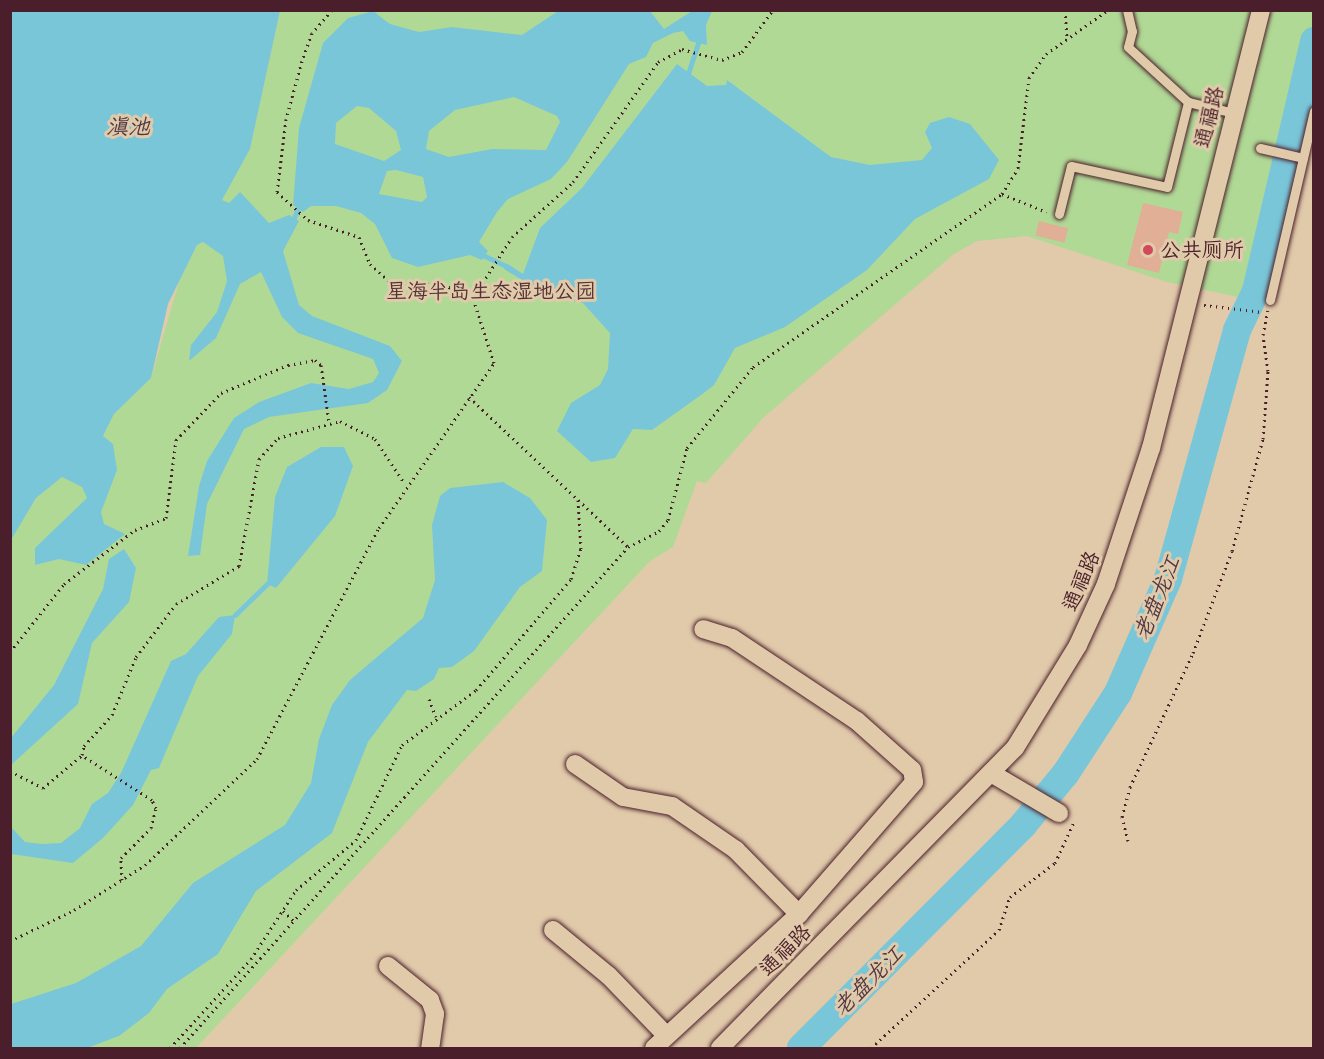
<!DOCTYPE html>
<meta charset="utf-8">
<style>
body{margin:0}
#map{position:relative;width:1324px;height:1059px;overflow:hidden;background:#e1caaa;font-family:Delius,"LXGW WenKai TC",sans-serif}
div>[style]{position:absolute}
.green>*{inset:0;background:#b1d996}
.water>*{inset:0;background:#7ac6d9}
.stream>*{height:4.5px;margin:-2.25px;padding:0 2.25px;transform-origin:2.25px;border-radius:2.25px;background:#7ac6d9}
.river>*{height:28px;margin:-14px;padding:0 14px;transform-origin:14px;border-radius:14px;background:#7ac6d9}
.building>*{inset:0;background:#e1ae96;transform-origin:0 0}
.path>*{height:3px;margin-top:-1.5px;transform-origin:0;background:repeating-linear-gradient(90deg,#4a1f2b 0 1.5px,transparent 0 6px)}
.roads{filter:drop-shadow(0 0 2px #4a1f2b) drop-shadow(0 0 2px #4a1f2b)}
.lane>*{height:9px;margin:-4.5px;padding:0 4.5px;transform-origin:4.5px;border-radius:4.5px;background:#e1caaa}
.street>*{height:18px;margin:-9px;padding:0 9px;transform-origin:9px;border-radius:9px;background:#e1caaa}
.dots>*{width:16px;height:16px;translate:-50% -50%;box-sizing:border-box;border:3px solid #e1caaa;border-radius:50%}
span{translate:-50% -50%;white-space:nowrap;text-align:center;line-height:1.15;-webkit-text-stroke:6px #e1caaa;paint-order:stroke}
.street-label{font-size:21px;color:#4a1f2b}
.poi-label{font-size:21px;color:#4a1f2b}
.left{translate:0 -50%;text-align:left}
.park-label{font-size:21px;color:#543236}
.water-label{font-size:22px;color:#513845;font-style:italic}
.frame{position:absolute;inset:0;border:12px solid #4a1f2b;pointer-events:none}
</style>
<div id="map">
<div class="green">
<i style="clip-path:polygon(280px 11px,1313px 11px,1313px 41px,1252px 300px,1167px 282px,1027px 236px,977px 241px,954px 254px,764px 417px,706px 483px,697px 481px,673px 547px,650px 561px,196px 1048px,11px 1048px,10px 540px,36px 498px,103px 436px,114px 414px,151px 378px,181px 275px,250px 148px)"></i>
</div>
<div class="water">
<i style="clip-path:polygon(11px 10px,280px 11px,250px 149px,222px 200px,229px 203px,240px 192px,269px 223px,289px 215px,299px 221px,283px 251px,299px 305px,312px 316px,390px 346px,402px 361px,387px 390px,368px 403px,269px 417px,244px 429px,207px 504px,200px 555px,188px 556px,199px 486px,207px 461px,234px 418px,259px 402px,311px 383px,349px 389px,373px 382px,379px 373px,373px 359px,298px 333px,282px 317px,261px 272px,240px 284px,216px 338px,189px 361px,191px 345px,217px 312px,227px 281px,223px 256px,203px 242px,197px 245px,168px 304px,151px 378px,114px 414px,103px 436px,113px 444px,117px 470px,101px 512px,104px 524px,125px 534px,86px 565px,59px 559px,35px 565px,35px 548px,87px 498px,82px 487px,62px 477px,36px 498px,11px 540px)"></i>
<i style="clip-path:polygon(evenodd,373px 11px,390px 24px,419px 32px,452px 27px,522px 35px,558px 11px,650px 11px,664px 29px,692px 11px,712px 11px,706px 25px,707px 45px,690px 41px,683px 31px,673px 33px,653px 43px,646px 57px,629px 64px,567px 162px,551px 179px,508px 199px,497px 212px,479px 242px,488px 251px,482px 260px,470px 255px,418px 267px,392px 258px,375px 224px,361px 213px,336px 206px,311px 206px,303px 212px,293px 205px,299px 128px,323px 43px,348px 18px,373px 11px,514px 97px,557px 116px,560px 122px,546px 150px,492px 149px,449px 157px,426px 149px,429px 131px,455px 110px,514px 97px,373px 11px,357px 106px,369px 108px,396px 131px,401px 150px,384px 161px,335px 144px,336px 123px,357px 106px,373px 11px,396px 170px,423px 177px,427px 197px,422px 202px,379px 194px,387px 171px,396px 170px)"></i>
<i style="clip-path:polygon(677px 64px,707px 86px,726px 85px,727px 80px,831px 157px,870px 165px,922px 160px,932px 148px,925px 132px,930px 123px,949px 117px,970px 124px,999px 160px,989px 179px,915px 219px,867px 270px,785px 327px,735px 348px,714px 385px,701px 395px,652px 430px,633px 429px,615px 458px,591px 462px,557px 431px,571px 403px,600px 385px,608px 369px,610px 333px,583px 303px,545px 294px,504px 269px,508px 264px,523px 274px,540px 228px,582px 188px)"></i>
<i style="clip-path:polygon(321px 447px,344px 447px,353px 466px,335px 516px,276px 588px,267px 584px,275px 497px,287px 467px)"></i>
<i style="clip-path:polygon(503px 482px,530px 498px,547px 520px,542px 571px,520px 587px,474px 651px,452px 667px,439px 668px,434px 679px,416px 691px,407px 690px,368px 742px,332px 833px,256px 891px,218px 954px,167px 989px,149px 1013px,119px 1036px,87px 1048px,11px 1048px,11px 1004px,76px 983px,141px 946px,193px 883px,285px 825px,311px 783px,319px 739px,332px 705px,350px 680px,423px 618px,435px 580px,432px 525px,440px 496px,450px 488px)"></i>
<i style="clip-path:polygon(124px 549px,136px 568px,129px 602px,92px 643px,78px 704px,11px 765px,11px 738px,54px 685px,103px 589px,109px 559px)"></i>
<i style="clip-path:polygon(235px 615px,232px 634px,198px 676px,159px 768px,151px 770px,133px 805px,103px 838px,73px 863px,11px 854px,11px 827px,25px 842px,42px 844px,61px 843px,80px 828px,92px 804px,108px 793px,121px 773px,171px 661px,186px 654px,219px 617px)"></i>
</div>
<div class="stream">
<i style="left:688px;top:74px;width:33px;rotate:-72deg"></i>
<i style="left:294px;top:218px;width:11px;rotate:-68deg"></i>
<i style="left:485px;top:256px;width:23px;rotate:25deg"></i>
<i style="left:235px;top:615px;width:45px;rotate:-44.1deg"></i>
</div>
<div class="river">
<i style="left:801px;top:1048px;width:315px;rotate:-45.1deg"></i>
<i style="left:1023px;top:825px;width:67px;rotate:-50.4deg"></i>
<i style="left:1066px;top:773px;width:95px;rotate:-57deg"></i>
<i style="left:1118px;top:693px;width:124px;rotate:-66.3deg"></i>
<i style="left:1168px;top:579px;width:258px;rotate:-74.5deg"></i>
<i style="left:1237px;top:330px;width:43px;rotate:-64deg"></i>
<i style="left:1256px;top:291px;width:257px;rotate:-76.9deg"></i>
</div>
<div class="building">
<i style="clip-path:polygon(1143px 203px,1183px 212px,1178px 234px,1169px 232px,1159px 273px,1127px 265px)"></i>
<i style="left:1039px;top:221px;width:30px;height:15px;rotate:14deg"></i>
</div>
<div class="path">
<i style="left:332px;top:10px;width:30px;rotate:131deg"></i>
<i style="left:312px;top:33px;width:30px;rotate:110deg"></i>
<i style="left:302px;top:61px;width:60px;rotate:105.4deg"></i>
<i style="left:286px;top:119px;width:74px;rotate:97deg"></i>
<i style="left:277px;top:192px;width:42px;rotate:42.1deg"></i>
<i style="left:308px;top:220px;width:54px;rotate:18.4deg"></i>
<i style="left:359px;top:237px;width:29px;rotate:68deg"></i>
<i style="left:370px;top:264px;width:28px;rotate:42deg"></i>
<i style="left:391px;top:283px;width:46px;rotate:1.2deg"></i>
<i style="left:437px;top:284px;width:40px;rotate:14.4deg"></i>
<i style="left:1065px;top:10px;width:29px;rotate:86deg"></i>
<i style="left:1002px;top:194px;width:48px;rotate:21.8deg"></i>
<i style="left:1204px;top:305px;width:59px;rotate:6.8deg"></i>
<i style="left:469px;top:397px;width:219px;rotate:43.3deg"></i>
<i style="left:10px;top:652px;width:87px;rotate:-51.5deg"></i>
<i style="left:64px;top:584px;width:89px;rotate:-37.3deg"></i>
<i style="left:135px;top:530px;width:33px;rotate:-21deg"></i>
<i style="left:166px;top:518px;width:79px;rotate:-82.7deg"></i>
<i style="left:176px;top:440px;width:65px;rotate:-46.2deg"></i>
<i style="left:221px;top:393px;width:73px;rotate:-22.7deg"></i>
<i style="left:288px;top:365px;width:27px;rotate:-10deg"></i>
<i style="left:315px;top:360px;width:8px;rotate:40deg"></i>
<i style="left:321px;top:365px;width:58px;rotate:82deg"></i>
<i style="left:429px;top:699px;width:19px;rotate:69deg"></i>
<i style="left:10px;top:771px;width:37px;rotate:27deg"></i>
<i style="left:43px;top:788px;width:51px;rotate:-40.2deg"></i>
<i style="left:1128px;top:841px;width:25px;rotate:-104deg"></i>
<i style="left:1122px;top:817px;width:31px;rotate:-75deg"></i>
<i style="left:1130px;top:787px;width:148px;rotate:-64.8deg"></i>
<i style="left:1193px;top:653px;width:109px;rotate:-69.1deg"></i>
<i style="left:1232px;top:551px;width:116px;rotate:-74.5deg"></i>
<i style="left:1263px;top:439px;width:68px;rotate:-85.8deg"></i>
<i style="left:1268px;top:371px;width:36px;rotate:-98deg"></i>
<i style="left:1263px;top:335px;width:25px;rotate:-79deg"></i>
<i style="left:122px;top:880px;width:22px;rotate:-93deg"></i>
<i style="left:121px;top:858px;width:42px;rotate:-45deg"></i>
<i style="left:151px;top:828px;width:21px;rotate:-76deg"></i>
<i style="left:156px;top:808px;width:9px;rotate:-117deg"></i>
<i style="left:152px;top:800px;width:83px;rotate:-147.3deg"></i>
<i style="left:82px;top:755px;width:9px;rotate:-77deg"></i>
<i style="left:84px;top:746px;width:42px;rotate:-47.9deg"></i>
<i style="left:112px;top:715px;width:63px;rotate:-67.5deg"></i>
<i style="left:136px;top:657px;width:66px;rotate:-53deg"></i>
<i style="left:176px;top:604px;width:74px;rotate:-31.1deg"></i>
<i style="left:239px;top:566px;width:109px;rotate:-79.4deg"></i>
<i style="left:259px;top:459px;width:28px;rotate:-48deg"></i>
<i style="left:278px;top:438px;width:64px;rotate:-15.3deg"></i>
<i style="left:340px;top:421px;width:39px;rotate:27deg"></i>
<i style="left:375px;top:439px;width:54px;rotate:56.3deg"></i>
<i style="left:283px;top:911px;width:15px;rotate:42deg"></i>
<i style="left:10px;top:941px;width:71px;rotate:-25.8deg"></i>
<i style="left:74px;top:910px;width:84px;rotate:-32.4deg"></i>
<i style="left:145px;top:865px;width:154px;rotate:-43.4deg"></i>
<i style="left:257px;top:759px;width:261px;rotate:-62.2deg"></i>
<i style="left:379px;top:528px;width:201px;rotate:-55.1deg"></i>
<i style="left:494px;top:363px;width:68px;rotate:-107.9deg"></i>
<i style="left:473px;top:298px;width:72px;rotate:-57.4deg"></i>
<i style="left:512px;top:237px;width:82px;rotate:-42deg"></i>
<i style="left:573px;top:182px;width:147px;rotate:-54.7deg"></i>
<i style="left:658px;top:62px;width:27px;rotate:-28deg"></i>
<i style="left:682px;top:49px;width:41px;rotate:15.4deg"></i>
<i style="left:722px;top:60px;width:22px;rotate:-22deg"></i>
<i style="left:742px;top:52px;width:52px;rotate:-53.6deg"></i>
<i style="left:170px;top:1048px;width:120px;rotate:-47.7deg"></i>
<i style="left:251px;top:959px;width:82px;rotate:-56.9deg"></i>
<i style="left:296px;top:890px;width:78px;rotate:-39.8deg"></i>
<i style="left:356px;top:840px;width:106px;rotate:-64.2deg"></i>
<i style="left:402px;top:745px;width:92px;rotate:-36.6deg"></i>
<i style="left:476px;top:690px;width:146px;rotate:-49.4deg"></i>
<i style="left:571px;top:579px;width:32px;rotate:-72deg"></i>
<i style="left:581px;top:549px;width:49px;rotate:-93.5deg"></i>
<i style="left:180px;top:1048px;width:672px;rotate:-48.2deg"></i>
<i style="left:628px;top:547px;width:35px;rotate:-27deg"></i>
<i style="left:659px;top:531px;width:14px;rotate:-51deg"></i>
<i style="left:668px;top:520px;width:74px;rotate:-75.2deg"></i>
<i style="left:687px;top:448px;width:104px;rotate:-50.8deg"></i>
<i style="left:753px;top:367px;width:303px;rotate:-34.8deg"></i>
<i style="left:1002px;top:194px;width:31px;rotate:-58deg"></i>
<i style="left:1018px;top:168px;width:91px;rotate:-83deg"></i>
<i style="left:1029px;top:78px;width:29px;rotate:-55deg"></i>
<i style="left:1046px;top:54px;width:76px;rotate:-35.4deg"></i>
<i style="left:871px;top:1048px;width:174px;rotate:-42.7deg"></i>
<i style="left:999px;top:930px;width:35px;rotate:-72deg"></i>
<i style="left:1010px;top:897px;width:56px;rotate:-37.1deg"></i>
<i style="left:1055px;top:863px;width:45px;rotate:-65.1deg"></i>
</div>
<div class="roads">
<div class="lane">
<i style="left:1127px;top:10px;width:22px;rotate:77deg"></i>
<i style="left:1132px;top:31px;width:16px;rotate:104deg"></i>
<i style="left:1128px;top:47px;width:81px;rotate:42.5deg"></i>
<i style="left:1260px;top:148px;width:44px;rotate:13.1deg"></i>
<i style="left:1059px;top:214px;width:49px;rotate:-76deg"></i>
<i style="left:1071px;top:166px;width:98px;rotate:12.3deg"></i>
<i style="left:1167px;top:187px;width:88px;rotate:-76.1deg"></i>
<i style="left:1188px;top:102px;width:47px;rotate:13.4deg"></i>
<i style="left:1270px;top:300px;width:194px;rotate:-76.9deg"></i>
</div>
<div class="street">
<i style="left:575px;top:764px;width:58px;rotate:34.5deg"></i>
<i style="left:623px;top:797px;width:50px;rotate:10.4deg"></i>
<i style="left:672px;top:806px;width:78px;rotate:34.5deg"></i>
<i style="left:736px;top:850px;width:90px;rotate:45.5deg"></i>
<i style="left:991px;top:773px;width:79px;rotate:30.5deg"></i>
<i style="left:553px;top:930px;width:72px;rotate:39.4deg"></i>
<i style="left:609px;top:976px;width:82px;rotate:46deg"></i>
<i style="left:388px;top:966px;width:54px;rotate:39deg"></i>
<i style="left:430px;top:1000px;width:15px;rotate:70deg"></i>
<i style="left:435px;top:1014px;width:34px;rotate:98deg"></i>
<i style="left:654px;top:1048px;width:197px;rotate:-42.7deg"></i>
<i style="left:799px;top:914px;width:175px;rotate:-48.9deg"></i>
<i style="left:914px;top:782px;width:12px;rotate:-99deg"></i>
<i style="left:912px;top:770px;width:74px;rotate:-138.3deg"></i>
<i style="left:857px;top:721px;width:150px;rotate:-146.4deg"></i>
<i style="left:732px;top:638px;width:30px;rotate:-163deg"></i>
<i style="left:720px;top:1048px;width:421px;rotate:-45.5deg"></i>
<i style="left:1015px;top:748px;width:121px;rotate:-58.5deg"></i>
<i style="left:1078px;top:645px;width:67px;rotate:-65.3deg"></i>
<i style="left:1106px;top:584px;width:143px;rotate:-71.7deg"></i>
<i style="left:1151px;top:448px;width:452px;rotate:-75.9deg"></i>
</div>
</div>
<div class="dots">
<i style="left:1148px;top:250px;background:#d1495b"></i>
</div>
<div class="street-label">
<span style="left:1209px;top:117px;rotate:-76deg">通福路</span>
<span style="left:1081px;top:581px;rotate:-67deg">通福路</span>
<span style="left:785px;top:950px;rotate:-45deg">通福路</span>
</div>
<div class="poi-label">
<span class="left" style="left:1160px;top:250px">公共厕所</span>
</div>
<div class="park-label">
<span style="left:491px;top:291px">星海半岛生态湿地公园</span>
</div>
<div class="water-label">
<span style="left:128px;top:127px">滇池</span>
<span style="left:1157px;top:598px;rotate:-68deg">老盘龙江</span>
<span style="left:868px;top:981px;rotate:-45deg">老盘龙江</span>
</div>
<div class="frame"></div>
</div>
